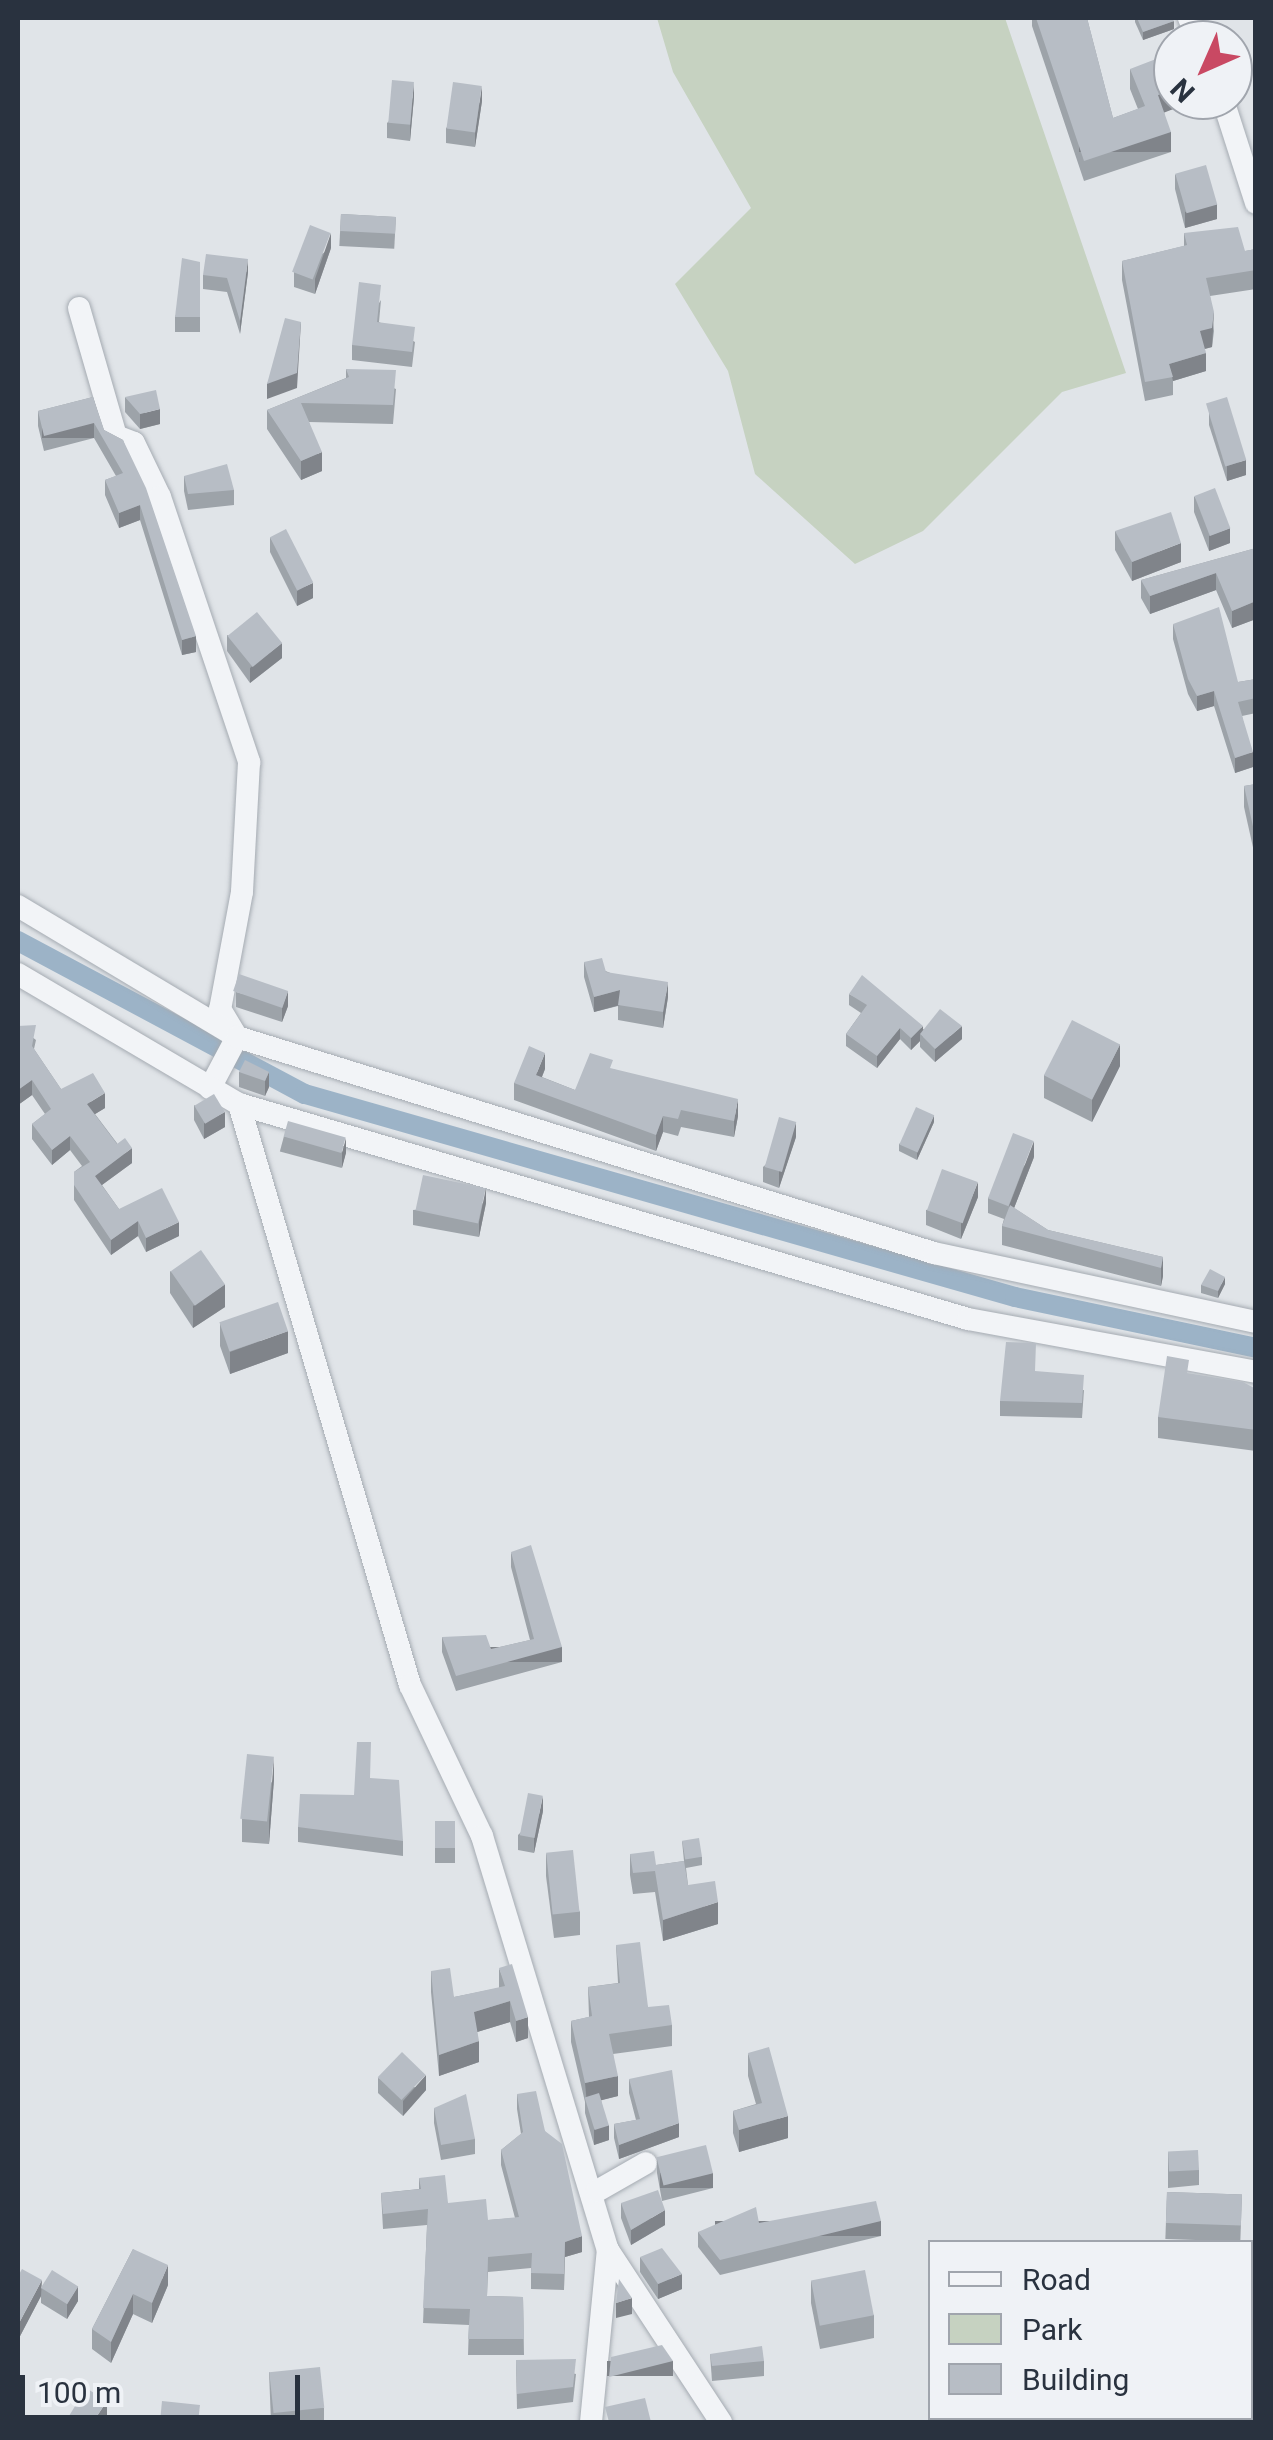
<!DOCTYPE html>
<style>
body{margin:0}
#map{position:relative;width:1273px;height:2440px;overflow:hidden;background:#e0e4e8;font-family:Roboto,sans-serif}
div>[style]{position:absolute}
.green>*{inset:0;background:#c6d2c1}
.canal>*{height:20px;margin:-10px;padding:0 10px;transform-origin:10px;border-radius:10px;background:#9cb3c7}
.roads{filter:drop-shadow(0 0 2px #a5abb2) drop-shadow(0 0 2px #a5abb2)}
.minor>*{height:22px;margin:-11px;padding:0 11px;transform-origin:11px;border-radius:11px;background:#f2f4f7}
.wall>*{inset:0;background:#9da3a9;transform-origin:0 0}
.shaded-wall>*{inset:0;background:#80848a;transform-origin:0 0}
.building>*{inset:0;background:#b7bdc5;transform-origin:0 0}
span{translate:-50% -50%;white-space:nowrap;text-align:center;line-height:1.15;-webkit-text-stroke:8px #eff2f6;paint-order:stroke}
.frame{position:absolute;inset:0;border:20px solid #29323f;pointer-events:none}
.legend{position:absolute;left:928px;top:2240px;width:325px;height:180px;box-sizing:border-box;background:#eff2f6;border:2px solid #a0a5ad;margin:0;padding:12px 18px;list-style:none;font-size:30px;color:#29323f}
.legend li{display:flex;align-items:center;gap:20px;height:50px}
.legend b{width:50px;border:2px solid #a0a5ad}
.north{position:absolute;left:1153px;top:20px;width:100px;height:100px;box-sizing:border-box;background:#eff2f6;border:2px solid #a0a5ad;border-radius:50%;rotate:225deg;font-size:28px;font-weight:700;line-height:40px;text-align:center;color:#29323f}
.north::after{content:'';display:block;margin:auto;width:35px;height:45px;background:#c94963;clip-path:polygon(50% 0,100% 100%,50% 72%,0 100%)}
.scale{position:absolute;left:20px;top:2375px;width:280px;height:45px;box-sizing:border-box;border:5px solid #29323f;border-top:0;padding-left:12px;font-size:30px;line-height:35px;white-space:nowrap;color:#29323f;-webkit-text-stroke:8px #eff2f6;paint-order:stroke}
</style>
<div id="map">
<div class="green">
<i style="clip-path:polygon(657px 18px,1005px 18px,1126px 373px,1062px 392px,923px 531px,855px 564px,755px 474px,728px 371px,675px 284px,751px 208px,673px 72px)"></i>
</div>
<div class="canal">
<i style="left:18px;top:941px;width:325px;rotate:28.1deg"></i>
<i style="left:305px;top:1094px;width:738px;rotate:15.96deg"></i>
<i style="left:1015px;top:1297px;width:246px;rotate:11.9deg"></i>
</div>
<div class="roads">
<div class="minor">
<i style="left:1189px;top:18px;width:24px;rotate:68deg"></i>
<i style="left:1223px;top:100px;width:108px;rotate:72.2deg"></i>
<i style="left:79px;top:308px;width:133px;rotate:73.9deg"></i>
<i style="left:116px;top:436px;width:19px;rotate:21deg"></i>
<i style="left:134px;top:443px;width:60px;rotate:64.3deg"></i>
<i style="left:160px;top:497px;width:280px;rotate:71.4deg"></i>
<i style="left:249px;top:762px;width:130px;rotate:93.1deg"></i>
<i style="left:242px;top:892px;width:119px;rotate:100.6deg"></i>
<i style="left:220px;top:1009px;width:33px;rotate:59deg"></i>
<i style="left:237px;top:1037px;width:58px;rotate:117.9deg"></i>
<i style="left:18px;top:906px;width:255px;rotate:30.9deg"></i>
<i style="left:237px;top:1037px;width:730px;rotate:17.22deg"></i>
<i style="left:934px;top:1253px;width:329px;rotate:12.1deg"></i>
<i style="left:18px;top:974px;width:256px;rotate:30.5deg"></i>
<i style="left:239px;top:1104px;width:760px;rotate:16.43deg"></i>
<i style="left:968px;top:1319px;width:293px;rotate:10.4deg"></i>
<i style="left:239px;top:1104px;width:606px;rotate:73.6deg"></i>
<i style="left:410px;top:1685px;width:167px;rotate:64.5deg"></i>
<i style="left:482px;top:1836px;width:433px;rotate:73.1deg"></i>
<i style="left:608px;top:2250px;width:206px;rotate:56.7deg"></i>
<i style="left:597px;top:2191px;width:56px;rotate:-29.7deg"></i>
<i style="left:591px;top:2422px;width:173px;rotate:-84.4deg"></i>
</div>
</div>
<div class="wall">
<i style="clip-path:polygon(1032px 18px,1087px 18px,1113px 118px,1138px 109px,1130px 89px,1130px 69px,1181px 100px,1181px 106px,1164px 112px,1171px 152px,1084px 181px,1032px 26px)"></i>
<i style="clip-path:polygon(1135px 18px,1172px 18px,1174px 29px,1143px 40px,1135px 22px)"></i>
<i style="clip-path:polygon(414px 97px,410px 141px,387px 138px,387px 123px)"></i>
<i style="clip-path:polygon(482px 101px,475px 147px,446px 143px,446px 128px)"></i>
<i style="clip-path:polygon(1175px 174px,1217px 219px,1185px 228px,1175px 189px)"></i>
<i style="left:341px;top:214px;width:55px;height:32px;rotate:3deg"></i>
<i style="clip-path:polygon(1184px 233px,1245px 251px,1256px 249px,1256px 289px,1210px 296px,1214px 331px,1212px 347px,1205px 349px,1206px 371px,1173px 381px,1173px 395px,1145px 401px,1122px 280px,1122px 261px,1184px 246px)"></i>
<i style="clip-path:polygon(331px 248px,315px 294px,294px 287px,294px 272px)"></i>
<i style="clip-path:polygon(200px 262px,200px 332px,175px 332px,175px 317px)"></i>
<i style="clip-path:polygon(248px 272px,240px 334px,227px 292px,203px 289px,203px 275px)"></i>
<i style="clip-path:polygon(381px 300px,379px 322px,415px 342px,412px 367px,352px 360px,352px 345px)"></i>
<i style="clip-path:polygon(346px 369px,396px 389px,393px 424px,309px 422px,322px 471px,301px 480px,267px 429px,267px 410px,346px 378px)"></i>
<i style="clip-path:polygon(93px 397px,104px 430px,123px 440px,196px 652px,182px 655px,140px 520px,119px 528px,105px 495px,105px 480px,116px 476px,94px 438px,44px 451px,38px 426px,38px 411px)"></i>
<i style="clip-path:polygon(125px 397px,160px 424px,140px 429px,125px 412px)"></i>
<i style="clip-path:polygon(1209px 409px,1246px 475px,1227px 481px,1209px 425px)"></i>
<i style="clip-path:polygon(184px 476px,234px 490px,234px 505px,188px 510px,184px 491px)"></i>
<i style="clip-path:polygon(1194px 496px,1230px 543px,1209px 551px,1194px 512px)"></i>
<i style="clip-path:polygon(1115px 531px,1181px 562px,1132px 581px,1115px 550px)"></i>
<i style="clip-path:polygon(270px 537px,313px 598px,297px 606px,270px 552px)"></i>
<i style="clip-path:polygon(1256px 548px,1256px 619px,1232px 628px,1216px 590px,1150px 614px,1141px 598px,1141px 580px)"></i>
<i style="clip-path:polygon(1173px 624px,1238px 682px,1256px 679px,1256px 713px,1242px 716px,1253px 767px,1235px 773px,1214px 706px,1197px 711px,1188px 694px,1173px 639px)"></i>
<i style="clip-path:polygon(227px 635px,282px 658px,250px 683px,227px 651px)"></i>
<i style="clip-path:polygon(1256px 784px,1256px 861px,1244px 807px,1244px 786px)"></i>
<i style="clip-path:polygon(584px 962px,668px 997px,663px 1028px,618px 1020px,618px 1006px,594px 1012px,584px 977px)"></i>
<i style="clip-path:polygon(236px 992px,288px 1006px,282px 1022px,236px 1007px)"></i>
<i style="clip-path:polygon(849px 994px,923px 1029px,962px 1039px,935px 1062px,920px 1047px,920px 1041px,911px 1050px,900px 1039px,877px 1068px,846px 1046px,846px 1034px,861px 1013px,849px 1005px)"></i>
<i style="clip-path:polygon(18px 1026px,36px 1040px,34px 1049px,61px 1089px,105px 1108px,95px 1114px,132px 1163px,102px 1185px,119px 1209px,179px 1236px,146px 1252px,138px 1236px,111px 1255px,74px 1200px,74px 1172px,82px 1166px,70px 1150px,52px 1165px,32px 1139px,32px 1124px,45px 1114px,32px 1095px,18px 1105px)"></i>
<i style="clip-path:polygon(1120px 1066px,1092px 1122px,1044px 1098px,1044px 1075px)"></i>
<i style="clip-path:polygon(545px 1069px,542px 1077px,575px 1090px,613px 1069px,738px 1116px,734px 1137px,681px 1127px,678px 1136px,663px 1132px,656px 1151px,514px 1100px,514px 1083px)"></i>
<i style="clip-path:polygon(239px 1072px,269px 1072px,269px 1087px,265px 1096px,239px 1087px)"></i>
<i style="clip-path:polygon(194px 1105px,225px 1127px,204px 1139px,194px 1120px)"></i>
<i style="clip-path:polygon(934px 1122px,917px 1160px,899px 1151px,899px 1144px)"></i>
<i style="left:284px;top:1136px;width:64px;height:16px;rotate:15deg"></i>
<i style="clip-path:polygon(796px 1137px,779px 1188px,763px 1182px,763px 1167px)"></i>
<i style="clip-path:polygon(1034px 1157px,1014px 1208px,1048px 1230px,1163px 1257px,1163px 1276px,1161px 1286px,1002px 1245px,1002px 1226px,1004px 1219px,988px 1213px,988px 1198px)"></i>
<i style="clip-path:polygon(978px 1197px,961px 1239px,926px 1225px,926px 1210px)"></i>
<i style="clip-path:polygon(486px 1203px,479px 1237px,413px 1225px,413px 1210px)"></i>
<i style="clip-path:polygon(170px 1271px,225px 1307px,193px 1328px,170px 1293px)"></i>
<i style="clip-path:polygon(1225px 1284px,1218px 1298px,1201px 1293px,1201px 1285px)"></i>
<i style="clip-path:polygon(220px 1323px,288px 1353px,230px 1374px,220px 1346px)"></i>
<i style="clip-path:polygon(1189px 1374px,1256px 1389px,1256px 1451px,1158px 1438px,1158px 1417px)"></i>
<i style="clip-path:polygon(1084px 1390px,1082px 1418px,1000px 1416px,1000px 1401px)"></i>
<i style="clip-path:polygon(511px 1552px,562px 1662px,456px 1691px,442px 1652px,442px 1637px,491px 1649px,530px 1640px,511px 1567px)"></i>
<i style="clip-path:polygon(370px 1778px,403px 1841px,403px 1856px,298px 1842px,298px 1827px,354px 1795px)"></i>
<i style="clip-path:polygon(274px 1779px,269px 1844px,242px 1842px,242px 1819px)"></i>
<i style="clip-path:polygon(543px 1811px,534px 1853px,518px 1850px,518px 1835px)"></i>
<i style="left:435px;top:1821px;width:20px;height:42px"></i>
<i style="clip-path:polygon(682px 1841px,702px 1857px,702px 1865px,686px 1868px,688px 1885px,718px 1924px,663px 1941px,655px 1892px,633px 1894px,630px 1875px,630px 1854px,656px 1865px,684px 1861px)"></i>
<i style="clip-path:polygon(546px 1853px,580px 1912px,580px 1935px,554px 1938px,546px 1876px)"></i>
<i style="clip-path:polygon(616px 1945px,648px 2007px,672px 2025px,672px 2046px,613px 2054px,618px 2096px,601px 2100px,609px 2140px,594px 2145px,585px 2113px,585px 2102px,571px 2042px,571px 2021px,589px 2017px,588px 1987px,618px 1983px)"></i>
<i style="clip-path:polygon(499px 1968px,528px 2038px,516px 2042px,510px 2022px,477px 2032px,479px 2062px,439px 2076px,431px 1992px,431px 1971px,454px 1997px,499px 1988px)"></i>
<i style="clip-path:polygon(748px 2053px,788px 2138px,739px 2152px,733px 2133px,733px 2111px,756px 2104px,748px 2076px)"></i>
<i style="clip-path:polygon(378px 2078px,426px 2090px,403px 2116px,378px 2093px)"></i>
<i style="clip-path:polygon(629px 2079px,679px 2137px,619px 2159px,614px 2138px,614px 2124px,636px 2120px,629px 2093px)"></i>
<i style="clip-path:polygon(517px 2094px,545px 2131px,582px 2252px,565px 2257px,564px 2290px,531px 2289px,531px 2268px,488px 2272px,487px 2296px,523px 2297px,524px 2355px,468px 2355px,469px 2325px,423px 2323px,427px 2225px,383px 2229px,381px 2193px,419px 2189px,419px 2178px,448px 2203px,488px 2220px,515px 2218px,501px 2165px,501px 2150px,521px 2134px,517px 2109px)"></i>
<i style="clip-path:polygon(434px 2108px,475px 2139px,475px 2154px,441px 2160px,434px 2123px)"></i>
<i style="clip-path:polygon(1168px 2152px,1199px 2170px,1199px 2185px,1168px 2188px)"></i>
<i style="clip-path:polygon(657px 2158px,713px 2188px,662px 2201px,657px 2173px)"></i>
<i style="left:1167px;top:2192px;width:75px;height:47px;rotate:2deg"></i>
<i style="clip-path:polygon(621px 2203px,665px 2225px,631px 2245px,621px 2218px)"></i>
<i style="clip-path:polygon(759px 2223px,881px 2236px,720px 2275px,698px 2247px,698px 2232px)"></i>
<i style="clip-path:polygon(133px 2249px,168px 2285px,152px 2323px,133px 2314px,111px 2363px,92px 2349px,92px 2329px)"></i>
<i style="clip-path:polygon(640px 2257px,682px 2289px,658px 2299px,640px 2272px)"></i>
<i style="clip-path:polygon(811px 2281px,874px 2315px,874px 2338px,820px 2349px,811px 2303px)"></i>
<i style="clip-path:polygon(42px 2287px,78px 2301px,67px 2319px,41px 2303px,41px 2296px,18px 2340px)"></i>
<i style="clip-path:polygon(710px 2354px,764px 2361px,764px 2376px,712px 2381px)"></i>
<i style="clip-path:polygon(516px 2360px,576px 2374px,573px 2402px,517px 2409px)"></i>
<i style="clip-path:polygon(269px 2372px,324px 2408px,324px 2422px,271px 2422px)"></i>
</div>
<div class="shaded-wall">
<i style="clip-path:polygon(1174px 21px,1174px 29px,1143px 40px,1143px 32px)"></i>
<i style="clip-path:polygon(414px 82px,414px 97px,410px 141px,410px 125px)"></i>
<i style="clip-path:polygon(482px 86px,482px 101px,475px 147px,475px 132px)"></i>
<i style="clip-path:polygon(1173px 89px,1173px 100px,1181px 100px,1181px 106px,1158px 115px,1158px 95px)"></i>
<i style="left:1171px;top:132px;width:20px;height:92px;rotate:90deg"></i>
<i style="clip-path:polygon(1217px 204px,1217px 219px,1185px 228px,1185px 212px)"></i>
<i style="clip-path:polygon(331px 233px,331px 248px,315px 294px,315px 279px)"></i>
<i style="clip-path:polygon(248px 259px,248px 272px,240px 334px,240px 321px)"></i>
<i style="clip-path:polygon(1214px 312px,1212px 347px,1200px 350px,1200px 331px)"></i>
<i style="clip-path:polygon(301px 322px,297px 388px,267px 399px,267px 384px)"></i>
<i style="clip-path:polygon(1206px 353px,1206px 371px,1173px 381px,1169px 364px)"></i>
<i style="clip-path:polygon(160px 409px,160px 424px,140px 429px,140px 414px)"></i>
<i style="left:94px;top:423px;width:15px;height:52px;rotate:90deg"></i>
<i style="clip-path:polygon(322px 452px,322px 471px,301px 480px,301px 461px)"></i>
<i style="clip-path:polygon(1246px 460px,1246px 475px,1227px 481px,1227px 466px)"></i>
<i style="clip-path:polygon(140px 505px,140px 520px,119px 528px,119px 513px)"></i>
<i style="clip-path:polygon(1230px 528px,1230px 543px,1209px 551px,1209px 536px)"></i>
<i style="clip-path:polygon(1181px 543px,1181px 562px,1132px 581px,1132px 562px)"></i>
<i style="clip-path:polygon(1216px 573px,1216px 590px,1150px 614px,1150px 596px)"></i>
<i style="clip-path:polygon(313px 583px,313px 598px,297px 606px,297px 590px)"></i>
<i style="clip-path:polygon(1256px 601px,1256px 619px,1232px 628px,1232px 611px)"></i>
<i style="clip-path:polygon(196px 636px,196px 652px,182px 655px,182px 640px)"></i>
<i style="clip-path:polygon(282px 643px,282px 658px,250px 683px,250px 668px)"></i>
<i style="clip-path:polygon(1214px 691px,1214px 706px,1197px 711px,1197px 696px)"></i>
<i style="clip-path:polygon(1253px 752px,1253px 767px,1235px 773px,1235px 758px)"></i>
<i style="clip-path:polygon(668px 982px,668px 997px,663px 1028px,663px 1012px)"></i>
<i style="clip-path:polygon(620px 990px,620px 1005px,594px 1012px,594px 997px)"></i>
<i style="clip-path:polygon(288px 991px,288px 1006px,282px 1022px,282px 1007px)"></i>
<i style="clip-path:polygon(923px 1026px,923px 1037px,920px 1034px,920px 1041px,911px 1050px,911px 1038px)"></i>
<i style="clip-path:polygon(962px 1026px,962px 1039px,935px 1062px,935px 1049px)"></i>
<i style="clip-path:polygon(900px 1028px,900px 1039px,877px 1068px,877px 1056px)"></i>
<i style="clip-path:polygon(1120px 1044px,1120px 1066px,1092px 1122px,1092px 1100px)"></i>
<i style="clip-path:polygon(545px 1053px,545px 1069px,536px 1091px,536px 1075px)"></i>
<i style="clip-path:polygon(269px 1072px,269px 1087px,265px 1096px,265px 1081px)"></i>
<i style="clip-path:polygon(32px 1080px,32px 1095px,18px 1105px,18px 1090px)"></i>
<i style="clip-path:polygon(105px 1093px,105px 1108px,87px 1119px,87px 1104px)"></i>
<i style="clip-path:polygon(738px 1099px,738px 1116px,734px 1137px,734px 1121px)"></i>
<i style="clip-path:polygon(225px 1112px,225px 1127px,204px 1139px,204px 1123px)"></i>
<i style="clip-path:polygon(934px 1115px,934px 1122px,917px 1160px,917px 1153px)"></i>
<i style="clip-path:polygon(663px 1116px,663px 1132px,656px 1151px,656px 1135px)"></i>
<i style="clip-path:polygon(796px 1122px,796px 1137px,779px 1188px,779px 1172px)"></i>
<i style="clip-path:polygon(70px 1136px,70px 1150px,52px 1165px,52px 1150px)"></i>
<i style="clip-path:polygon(346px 1138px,346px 1153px,342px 1168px,342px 1153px)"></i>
<i style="clip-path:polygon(1034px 1141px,1034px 1157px,1009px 1221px,1009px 1206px)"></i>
<i style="clip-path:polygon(132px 1148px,132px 1163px,95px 1190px,95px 1176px)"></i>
<i style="clip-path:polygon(978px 1182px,978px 1197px,961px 1239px,961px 1224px)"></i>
<i style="clip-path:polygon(486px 1188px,486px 1203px,479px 1237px,479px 1222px)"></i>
<i style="clip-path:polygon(138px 1221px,138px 1236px,111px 1255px,111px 1240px)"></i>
<i style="clip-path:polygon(179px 1222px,179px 1236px,146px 1252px,146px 1238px)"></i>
<i style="clip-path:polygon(1163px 1257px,1163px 1276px,1161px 1286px,1161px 1268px)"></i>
<i style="clip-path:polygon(1225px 1277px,1225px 1284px,1218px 1298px,1218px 1291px)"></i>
<i style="clip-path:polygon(225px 1284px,225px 1307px,193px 1328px,193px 1306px)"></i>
<i style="clip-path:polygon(288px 1331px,288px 1353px,230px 1374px,230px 1352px)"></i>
<i style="left:562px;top:1647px;width:15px;height:110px;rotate:90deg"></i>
<i style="clip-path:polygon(274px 1757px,274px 1779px,269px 1844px,269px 1821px)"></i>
<i style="clip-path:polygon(543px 1796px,543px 1811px,534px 1853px,534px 1838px)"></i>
<i style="clip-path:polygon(718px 1902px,718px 1924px,663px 1941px,663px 1920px)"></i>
<i style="clip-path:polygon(510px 2001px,510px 2022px,474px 2033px,474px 2012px)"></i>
<i style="clip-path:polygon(528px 2017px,528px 2038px,516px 2042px,516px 2021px)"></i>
<i style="clip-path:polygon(479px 2041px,479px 2062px,439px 2076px,439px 2055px)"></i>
<i style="clip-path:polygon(426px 2075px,426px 2090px,403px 2116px,403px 2101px)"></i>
<i style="clip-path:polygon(618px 2076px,618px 2096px,587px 2104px,585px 2083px)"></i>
<i style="clip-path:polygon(788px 2116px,788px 2138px,739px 2152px,739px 2130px)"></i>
<i style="clip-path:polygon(679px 2123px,679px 2137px,619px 2159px,619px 2145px)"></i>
<i style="clip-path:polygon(609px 2125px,609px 2140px,594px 2145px,594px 2129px)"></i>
<i style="left:713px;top:2173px;width:15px;height:53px;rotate:90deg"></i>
<i style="clip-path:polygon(665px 2210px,665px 2225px,631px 2245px,631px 2230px)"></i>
<i style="left:881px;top:2221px;width:15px;height:166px;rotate:90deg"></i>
<i style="clip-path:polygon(582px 2236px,582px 2252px,565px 2257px,564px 2290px,565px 2242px)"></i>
<i style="clip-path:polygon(168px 2265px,168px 2285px,152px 2323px,152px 2303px)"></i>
<i style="clip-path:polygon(682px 2274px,682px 2289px,658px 2299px,658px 2284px)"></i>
<i style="clip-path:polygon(42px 2280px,41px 2296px,18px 2340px,18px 2325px)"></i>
<i style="clip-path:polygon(78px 2286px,78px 2301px,67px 2319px,67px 2304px)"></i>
<i style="clip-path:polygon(133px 2294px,133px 2314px,111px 2363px,111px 2342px)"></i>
<i style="clip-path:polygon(632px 2298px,632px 2314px,616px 2318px,616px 2303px)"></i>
<i style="left:673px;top:2361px;width:15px;height:66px;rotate:90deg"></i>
<i style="clip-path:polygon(107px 2401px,107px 2416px,103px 2422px,93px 2422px)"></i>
</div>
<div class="building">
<i style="clip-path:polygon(1036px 18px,1087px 18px,1113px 118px,1145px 106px,1130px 69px,1169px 54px,1173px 65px,1173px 89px,1158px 95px,1171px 132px,1084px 161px)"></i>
<i style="clip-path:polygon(1137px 18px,1172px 18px,1174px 21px,1143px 32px)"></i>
<i style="left:392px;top:80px;width:22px;height:43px;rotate:5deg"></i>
<i style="left:453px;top:82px;width:29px;height:47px;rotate:8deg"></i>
<i style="left:1206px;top:165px;width:41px;height:32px;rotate:74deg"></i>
<i style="left:341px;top:214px;width:55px;height:17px;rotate:3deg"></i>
<i style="left:310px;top:225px;width:22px;height:50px;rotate:21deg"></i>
<i style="clip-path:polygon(1238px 227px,1245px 251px,1256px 249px,1256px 270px,1206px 278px,1214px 312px,1212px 328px,1200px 331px,1206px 353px,1169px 364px,1173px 377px,1145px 382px,1122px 261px,1187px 245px,1184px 233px)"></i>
<i style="clip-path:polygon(206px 254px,248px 259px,240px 321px,227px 278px,203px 275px)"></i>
<i style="clip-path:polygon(182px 258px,200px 262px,200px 317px,175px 317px)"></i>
<i style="clip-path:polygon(359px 282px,381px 285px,377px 322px,415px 327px,412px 352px,352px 345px)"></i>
<i style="clip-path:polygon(285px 318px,301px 322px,297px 373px,267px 384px)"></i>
<i style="clip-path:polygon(346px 369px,396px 370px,393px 405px,301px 403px,322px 452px,301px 461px,267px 410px,349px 377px)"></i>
<i style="clip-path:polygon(156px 390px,160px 409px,140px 414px,125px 397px)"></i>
<i style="clip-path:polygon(93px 397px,104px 430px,123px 440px,146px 488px,196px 636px,182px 640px,140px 505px,119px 513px,105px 480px,123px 473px,94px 423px,44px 436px,38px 411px)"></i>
<i style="left:1227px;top:397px;width:66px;height:22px;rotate:73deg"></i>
<i style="clip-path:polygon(227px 464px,234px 490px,188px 494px,184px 476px)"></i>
<i style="left:1215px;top:488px;width:43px;height:22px;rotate:69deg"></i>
<i style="clip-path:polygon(1171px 512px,1181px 543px,1132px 562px,1115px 531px)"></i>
<i style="left:286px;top:529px;width:60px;height:18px;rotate:63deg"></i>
<i style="clip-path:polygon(1256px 548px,1256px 601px,1232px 611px,1216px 573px,1150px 596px,1141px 580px)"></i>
<i style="clip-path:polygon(1219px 607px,1238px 682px,1256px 679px,1256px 698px,1238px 702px,1253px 752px,1235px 758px,1214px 691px,1197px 696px,1188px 679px,1173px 624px)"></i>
<i style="left:257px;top:612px;width:40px;height:38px;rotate:51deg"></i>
<i style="clip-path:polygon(1256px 784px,1256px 840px,1244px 786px)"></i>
<i style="clip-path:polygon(602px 958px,606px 972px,668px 982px,663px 1012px,618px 1005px,620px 990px,594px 997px,584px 962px)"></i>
<i style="left:239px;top:974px;width:52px;height:18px;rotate:19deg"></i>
<i style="clip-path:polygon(862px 975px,923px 1026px,911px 1038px,900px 1028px,877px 1056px,846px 1034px,867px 1005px,849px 994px)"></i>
<i style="clip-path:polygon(940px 1009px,962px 1026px,935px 1049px,920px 1034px)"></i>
<i style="left:1072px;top:1020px;width:54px;height:62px;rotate:27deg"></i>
<i style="clip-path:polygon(36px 1025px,32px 1046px,61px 1089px,93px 1073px,105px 1093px,87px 1104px,117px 1144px,125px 1138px,132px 1148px,95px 1176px,119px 1209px,162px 1188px,179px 1222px,146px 1238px,138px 1221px,111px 1240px,74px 1185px,74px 1172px,90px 1162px,70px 1136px,52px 1150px,32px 1124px,51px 1109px,32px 1080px,18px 1090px,18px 1026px)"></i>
<i style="clip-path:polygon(529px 1046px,545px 1053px,536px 1075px,575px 1090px,590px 1053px,613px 1060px,610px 1068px,738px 1099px,734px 1121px,681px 1110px,678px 1119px,663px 1116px,656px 1135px,514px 1083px)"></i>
<i style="clip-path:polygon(245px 1060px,269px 1072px,265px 1081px,239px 1072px)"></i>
<i style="left:214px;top:1094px;width:21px;height:23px;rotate:59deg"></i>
<i style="left:916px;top:1107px;width:20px;height:41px;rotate:24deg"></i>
<i style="left:779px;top:1117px;width:18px;height:52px;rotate:16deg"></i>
<i style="left:288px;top:1121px;width:60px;height:16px;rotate:16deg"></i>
<i style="left:1013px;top:1133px;width:22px;height:70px;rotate:21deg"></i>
<i style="left:942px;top:1169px;width:38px;height:44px;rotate:20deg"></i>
<i style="left:423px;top:1175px;width:64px;height:36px;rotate:12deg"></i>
<i style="clip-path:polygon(1010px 1205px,1048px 1230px,1163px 1257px,1161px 1268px,1002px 1226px)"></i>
<i style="left:201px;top:1250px;width:42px;height:37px;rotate:55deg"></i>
<i style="clip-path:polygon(1210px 1269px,1225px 1277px,1218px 1291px,1201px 1285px)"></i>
<i style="left:278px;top:1302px;width:31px;height:62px;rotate:71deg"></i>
<i style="clip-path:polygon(1006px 1342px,1036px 1343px,1035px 1371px,1084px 1375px,1082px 1403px,1000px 1401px)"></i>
<i style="clip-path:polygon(1167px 1356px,1189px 1360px,1187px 1373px,1243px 1382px,1256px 1389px,1256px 1430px,1158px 1417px)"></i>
<i style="clip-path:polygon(531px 1545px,562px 1647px,456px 1676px,442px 1637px,486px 1635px,491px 1649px,534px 1639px,511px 1552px)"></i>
<i style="clip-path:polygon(357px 1742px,371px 1742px,370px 1778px,399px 1780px,403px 1841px,298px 1827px,300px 1794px,354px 1795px)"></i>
<i style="left:247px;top:1754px;width:27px;height:65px;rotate:6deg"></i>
<i style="left:528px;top:1793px;width:15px;height:43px;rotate:11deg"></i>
<i style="left:435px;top:1821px;width:20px;height:27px"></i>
<i style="left:699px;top:1838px;width:19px;height:17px;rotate:81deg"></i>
<i style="left:573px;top:1850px;width:62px;height:27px;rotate:84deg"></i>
<i style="clip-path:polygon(654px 1851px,656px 1865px,684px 1861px,688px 1885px,715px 1881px,718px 1902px,663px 1920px,655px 1871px,633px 1873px,630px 1854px)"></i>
<i style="clip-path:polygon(640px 1942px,648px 2007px,669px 2005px,672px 2025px,609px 2034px,618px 2076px,585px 2083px,571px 2021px,592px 2016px,588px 1987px,620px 1983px,616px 1945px)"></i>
<i style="clip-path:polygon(512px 1964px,528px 2017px,516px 2021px,510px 2001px,474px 2012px,479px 2041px,439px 2055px,431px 1971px,450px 1968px,454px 1997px,505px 1986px,499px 1968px)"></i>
<i style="clip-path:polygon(769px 2047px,788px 2116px,739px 2130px,733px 2111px,762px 2103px,748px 2053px)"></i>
<i style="left:402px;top:2052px;width:33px;height:35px;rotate:44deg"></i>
<i style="clip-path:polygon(672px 2070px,679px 2123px,619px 2145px,614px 2124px,640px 2119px,629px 2079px)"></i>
<i style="clip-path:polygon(536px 2091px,545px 2131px,562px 2144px,582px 2236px,565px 2242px,564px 2274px,531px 2273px,532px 2253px,488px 2257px,487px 2296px,523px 2297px,524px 2339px,468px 2339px,470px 2309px,423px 2308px,428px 2209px,383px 2214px,381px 2193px,421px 2189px,419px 2178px,445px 2175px,448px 2203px,486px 2199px,488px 2220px,519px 2217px,501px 2150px,523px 2132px,517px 2094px)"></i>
<i style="left:599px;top:2093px;width:34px;height:15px;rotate:73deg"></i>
<i style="clip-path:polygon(466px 2094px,475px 2139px,441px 2145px,434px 2108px)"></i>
<i style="left:706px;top:2145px;width:29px;height:51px;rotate:76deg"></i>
<i style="left:1198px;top:2150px;width:20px;height:30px;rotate:87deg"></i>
<i style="clip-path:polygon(658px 2190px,665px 2210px,631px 2230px,621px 2203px)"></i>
<i style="left:1167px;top:2192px;width:75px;height:31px;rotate:2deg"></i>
<i style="clip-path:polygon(876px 2201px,881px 2221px,720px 2260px,698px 2232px,756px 2207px,759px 2223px)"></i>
<i style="clip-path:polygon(662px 2248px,682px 2274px,658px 2284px,640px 2257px)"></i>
<i style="clip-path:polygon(133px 2249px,168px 2265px,152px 2303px,133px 2294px,111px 2342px,92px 2329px)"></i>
<i style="clip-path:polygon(22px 2269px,42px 2280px,18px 2325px,18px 2276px)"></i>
<i style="left:52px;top:2270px;width:31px;height:21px;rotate:32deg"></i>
<i style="left:865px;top:2270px;width:46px;height:55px;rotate:79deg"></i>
<i style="clip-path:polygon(619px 2279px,632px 2298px,616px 2303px)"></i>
<i style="clip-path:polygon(662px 2345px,673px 2361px,609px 2377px,611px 2357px)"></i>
<i style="clip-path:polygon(762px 2346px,764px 2361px,712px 2366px,710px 2354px)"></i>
<i style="clip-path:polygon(576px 2359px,573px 2387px,517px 2394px,516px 2360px)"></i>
<i style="left:320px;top:2367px;width:41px;height:51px;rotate:84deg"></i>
<i style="clip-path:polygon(86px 2388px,107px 2401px,93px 2422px,79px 2422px,69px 2416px)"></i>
<i style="clip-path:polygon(645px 2398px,651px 2422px,609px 2422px,605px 2407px)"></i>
<i style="clip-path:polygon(162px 2401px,200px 2405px,198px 2422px,160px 2422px)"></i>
</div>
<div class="frame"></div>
<ul class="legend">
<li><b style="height:12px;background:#f2f4f7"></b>Road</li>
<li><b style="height:28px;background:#c6d2c1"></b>Park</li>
<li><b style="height:28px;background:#b7bdc5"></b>Building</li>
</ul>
<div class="north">N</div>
<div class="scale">100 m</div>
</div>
